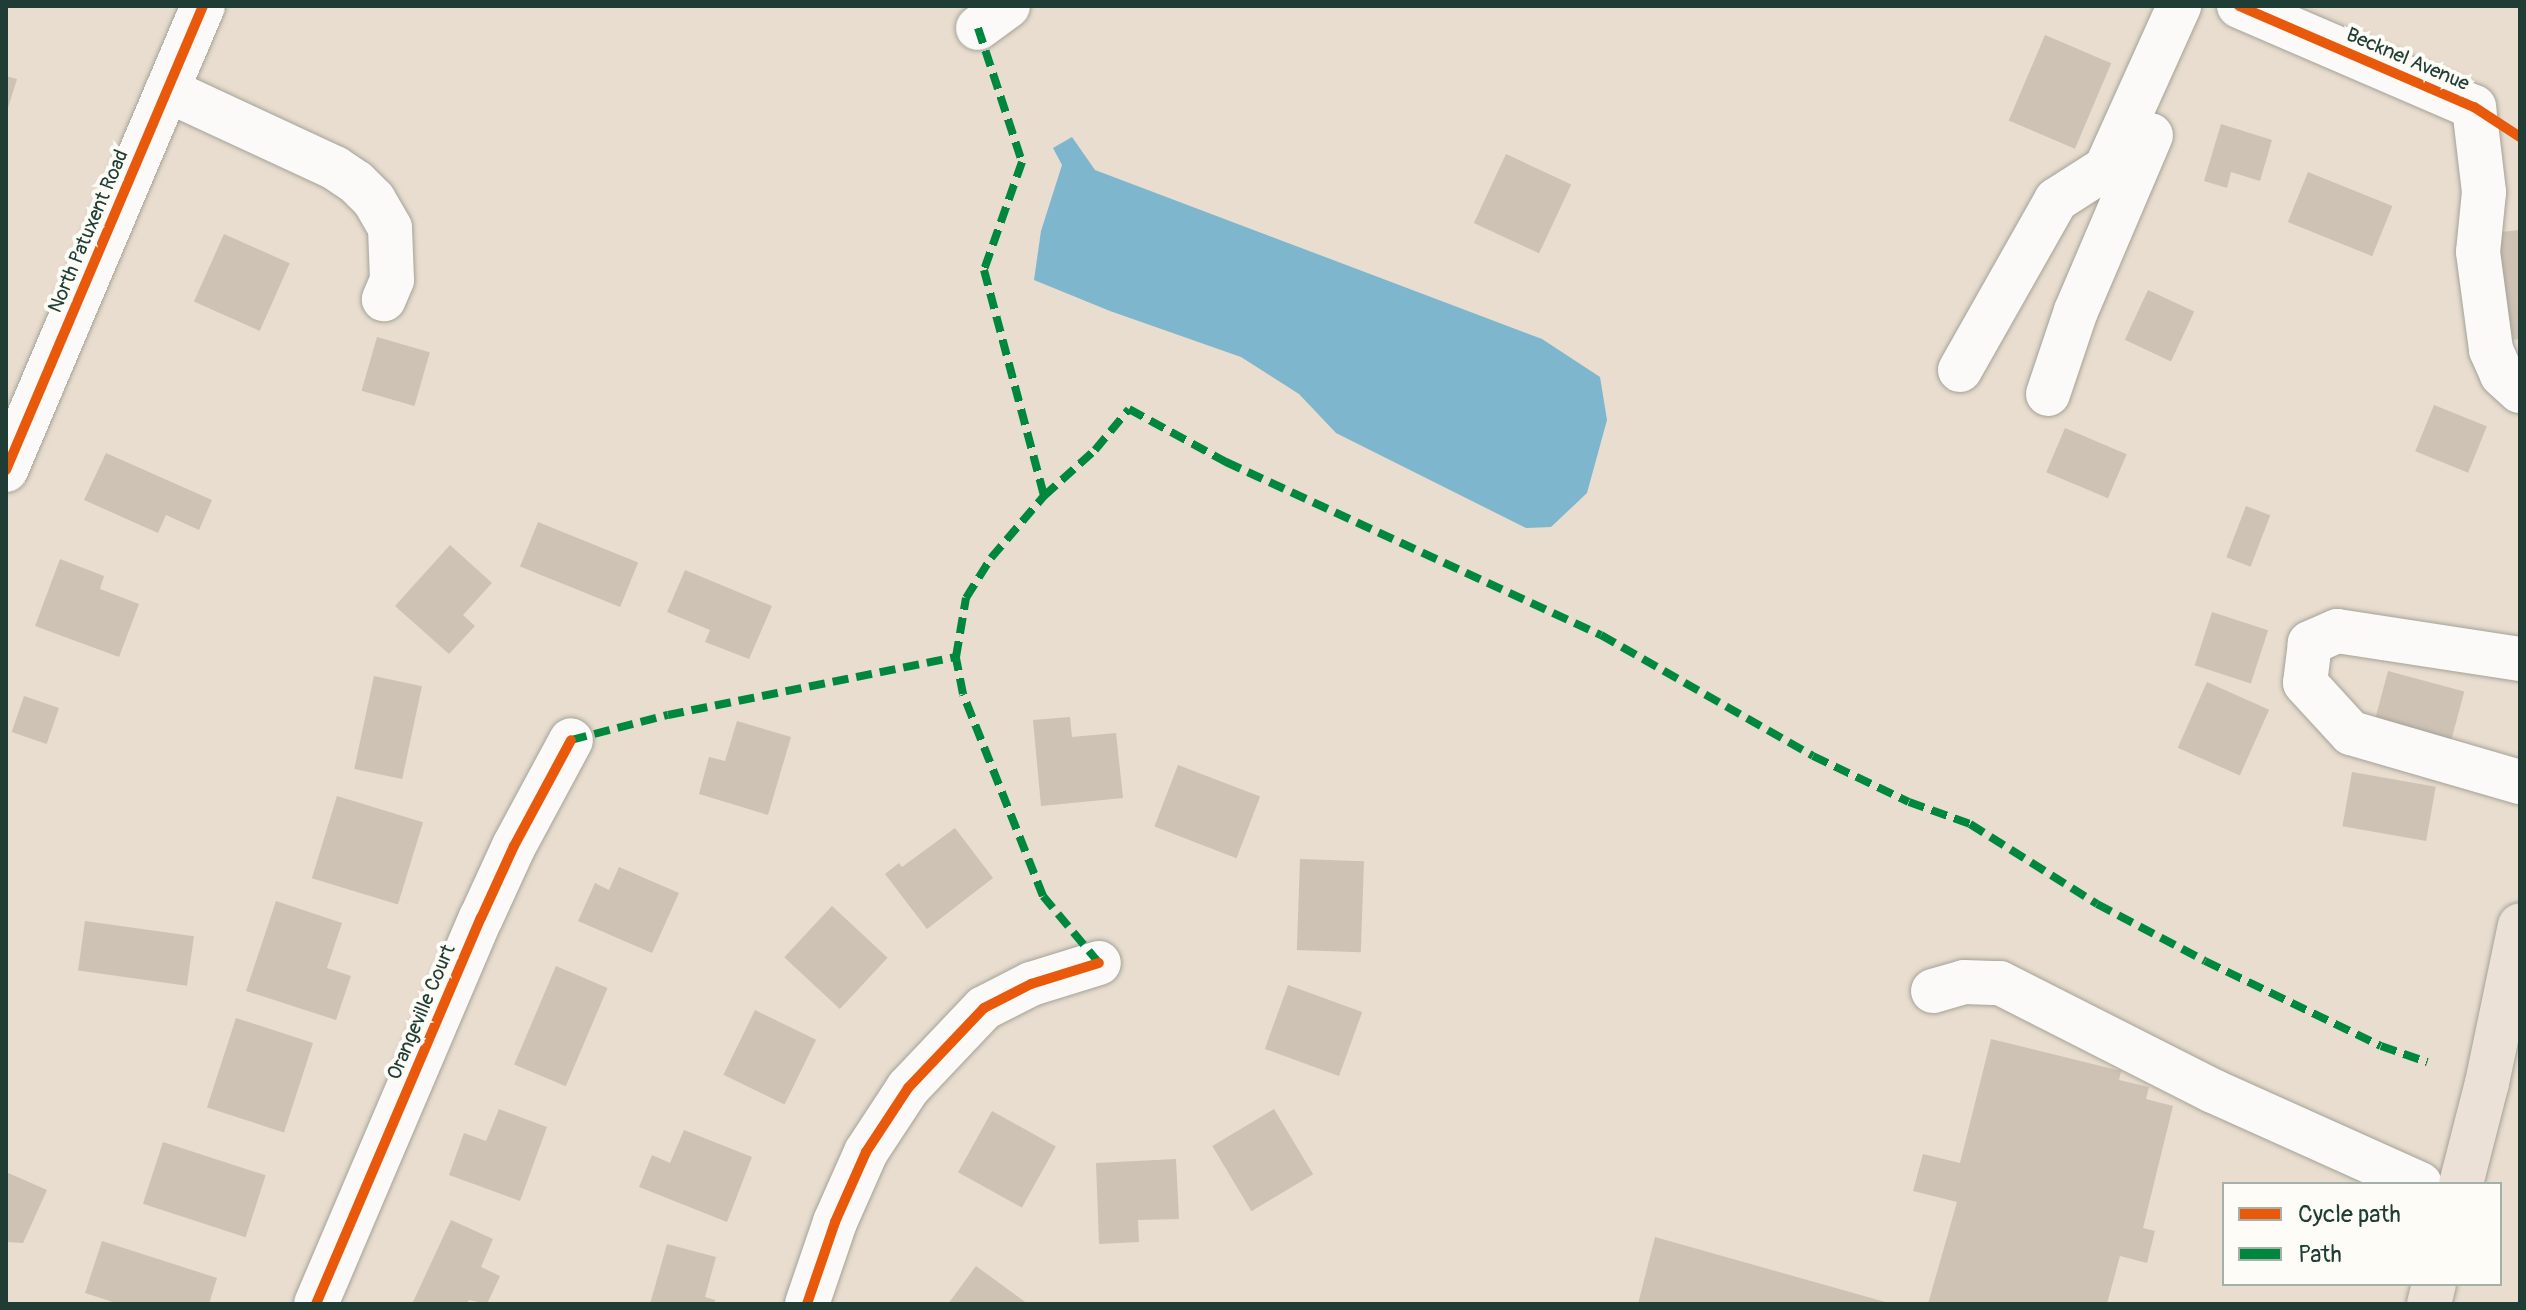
<!DOCTYPE html>
<style>
body{margin:0}
#map{position:relative;width:2526px;height:1310px;overflow:hidden;background:#e8ddce;font-family:Pangolin,sans-serif}
div>[style]{position:absolute}
.water>*{inset:0;background:#7db6cd}
.building>*{inset:0;background:#cec2b5;transform-origin:0 0}
.roads{filter:drop-shadow(0 0 2px #a4a298) drop-shadow(0 0 2px #a4a298)}
.minor>*{height:44px;margin:-22px;padding:0 22px;transform-origin:22px;border-radius:22px;background:#fcfaf8}
.major>*{height:44px;margin:-22px;padding:0 22px;transform-origin:22px;border-radius:22px;background:#ebe1d6}
.quiet>*{height:8px;margin-top:-4px;transform-origin:0;background:repeating-linear-gradient(90deg,#00873e 0 16px,transparent 0 24px)}
.cycleway>*{height:10px;margin:-5px;padding:0 5px;transform-origin:5px;border-radius:5px;background:#e8590c}
span{translate:-50% -50%;white-space:nowrap;text-align:center;line-height:1.15;-webkit-text-stroke:8px #fdfcf7;paint-order:stroke}
.street-label{font-size:20px;color:#1f3d34}
.frame{position:absolute;inset:0;border:8px solid #1f3d34;pointer-events:none}
.legend{position:absolute;left:2222px;top:1182px;width:280px;height:104px;box-sizing:border-box;background:#fdfcf7;border:2px solid #a4b0a9;margin:0;padding:10px 14px;list-style:none;font-size:24px;color:#1f3d34}
.legend li{display:flex;align-items:center;gap:16px;height:40px}
.legend b{width:40px;border:2px solid #a4b0a9}
</style>
<div id="map">
<div class="water">
<i style="clip-path:polygon(1072px 137px,1095px 170px,1542px 339px,1600px 377px,1607px 420px,1587px 493px,1551px 527px,1526px 528px,1336px 433px,1299px 394px,1241px 357px,1110px 311px,1034px 280px,1041px 231px,1062px 165px,1053px 148px)"></i>
</div>
<div class="building">
<i style="left:2045px;top:35px;width:72px;height:93px;rotate:23deg"></i>
<i style="clip-path:polygon(6px 76px,17px 79px,7px 111px,6px 111px)"></i>
<i style="clip-path:polygon(2221px 124px,2272px 140px,2260px 181px,2231px 172px,2227px 188px,2204px 181px)"></i>
<i style="left:1506px;top:154px;width:72px;height:76px;rotate:25deg"></i>
<i style="left:2308px;top:172px;width:91px;height:54px;rotate:22deg"></i>
<i style="clip-path:polygon(2520px 230px,2520px 339px,2501px 341px,2489px 233px)"></i>
<i style="left:224px;top:234px;width:72px;height:74px;rotate:24deg"></i>
<i style="left:2148px;top:290px;width:51px;height:55px;rotate:25deg"></i>
<i style="left:377px;top:337px;width:55px;height:56px;rotate:16deg"></i>
<i style="left:2434px;top:405px;width:57px;height:50px;rotate:22deg"></i>
<i style="left:2065px;top:428px;width:67px;height:48px;rotate:23deg"></i>
<i style="clip-path:polygon(106px 453px,212px 500px,199px 530px,166px 515px,158px 533px,84px 500px)"></i>
<i style="left:2246px;top:506px;width:26px;height:55px;rotate:21deg"></i>
<i style="left:538px;top:522px;width:108px;height:48px;rotate:22deg"></i>
<i style="clip-path:polygon(450px 545px,492px 583px,463px 615px,475px 626px,449px 654px,395px 606px)"></i>
<i style="clip-path:polygon(60px 559px,104px 576px,100px 589px,139px 604px,119px 657px,35px 626px)"></i>
<i style="clip-path:polygon(685px 570px,772px 606px,749px 659px,705px 642px,710px 630px,667px 612px)"></i>
<i style="left:2212px;top:612px;width:59px;height:56px;rotate:18deg"></i>
<i style="left:2388px;top:671px;width:79px;height:55px;rotate:15deg"></i>
<i style="left:374px;top:676px;width:49px;height:95px;rotate:12deg"></i>
<i style="left:2207px;top:682px;width:68px;height:72px;rotate:24deg"></i>
<i style="left:24px;top:696px;width:37px;height:38px;rotate:19deg"></i>
<i style="clip-path:polygon(1070px 717px,1072px 737px,1116px 733px,1123px 798px,1041px 806px,1033px 720px)"></i>
<i style="clip-path:polygon(737px 721px,791px 737px,768px 815px,699px 794px,709px 757px,725px 761px)"></i>
<i style="left:1178px;top:765px;width:88px;height:66px;rotate:21deg"></i>
<i style="left:2352px;top:772px;width:85px;height:55px;rotate:10deg"></i>
<i style="left:337px;top:796px;width:90px;height:86px;rotate:17deg"></i>
<i style="clip-path:polygon(955px 828px,993px 878px,927px 929px,885px 874px,899px 863px,902px 867px)"></i>
<i style="left:1300px;top:859px;width:64px;height:91px;rotate:2deg"></i>
<i style="clip-path:polygon(619px 867px,679px 893px,652px 953px,578px 921px,595px 883px,609px 890px)"></i>
<i style="clip-path:polygon(276px 901px,342px 923px,327px 968px,351px 976px,336px 1020px,246px 991px)"></i>
<i style="left:832px;top:906px;width:76px;height:70px;rotate:43deg"></i>
<i style="left:85px;top:921px;width:110px;height:50px;rotate:8deg"></i>
<i style="left:556px;top:966px;width:56px;height:107px;rotate:23deg"></i>
<i style="left:1288px;top:985px;width:79px;height:68px;rotate:20deg"></i>
<i style="left:755px;top:1010px;width:68px;height:72px;rotate:26deg"></i>
<i style="left:236px;top:1018px;width:81px;height:94px;rotate:18deg"></i>
<i style="clip-path:polygon(1991px 1039px,2121px 1071px,2119px 1080px,2149px 1087px,2146px 1099px,2173px 1106px,2143px 1228px,2155px 1231px,2147px 1263px,2120px 1256px,2107px 1304px,1928px 1304px,1957px 1202px,1913px 1191px,1923px 1154px,1960px 1163px)"></i>
<i style="clip-path:polygon(499px 1109px,547px 1127px,520px 1201px,449px 1175px,464px 1133px,486px 1141px)"></i>
<i style="left:1274px;top:1109px;width:76px;height:72px;rotate:59deg"></i>
<i style="left:992px;top:1111px;width:73px;height:70px;rotate:29deg"></i>
<i style="clip-path:polygon(684px 1130px,752px 1157px,727px 1222px,639px 1187px,652px 1155px,670px 1163px)"></i>
<i style="left:163px;top:1142px;width:108px;height:65px;rotate:18deg"></i>
<i style="clip-path:polygon(1176px 1159px,1179px 1219px,1138px 1220px,1139px 1242px,1099px 1244px,1096px 1163px)"></i>
<i style="clip-path:polygon(6px 1172px,47px 1190px,23px 1243px,6px 1242px)"></i>
<i style="clip-path:polygon(451px 1220px,493px 1239px,481px 1267px,500px 1276px,487px 1304px,469px 1300px,467px 1304px,412px 1304px)"></i>
<i style="clip-path:polygon(1655px 1237px,1889px 1303px,1889px 1304px,1638px 1304px)"></i>
<i style="clip-path:polygon(102px 1241px,217px 1278px,209px 1304px,119px 1304px,85px 1293px)"></i>
<i style="clip-path:polygon(667px 1244px,716px 1257px,705px 1297px,715px 1300px,714px 1304px,650px 1304px)"></i>
<i style="clip-path:polygon(976px 1266px,1028px 1304px,948px 1304px)"></i>
</div>
<div class="roads">
<div class="minor">
<i style="left:2239px;top:6px;width:256px;rotate:23.3deg"></i>
<i style="left:2474px;top:107px;width:86px;rotate:83.3deg"></i>
<i style="left:2484px;top:192px;width:60px;rotate:95.7deg"></i>
<i style="left:2478px;top:252px;width:99px;rotate:82.4deg"></i>
<i style="left:2491px;top:350px;width:27px;rotate:66deg"></i>
<i style="left:2502px;top:375px;width:24px;rotate:42deg"></i>
<i style="left:978px;top:28px;width:37px;rotate:-36deg"></i>
<i style="left:167px;top:90px;width:185px;rotate:24.9deg"></i>
<i style="left:335px;top:168px;width:25px;rotate:34deg"></i>
<i style="left:356px;top:182px;width:25px;rotate:45deg"></i>
<i style="left:374px;top:200px;width:32px;rotate:60deg"></i>
<i style="left:390px;top:228px;width:52px;rotate:87.8deg"></i>
<i style="left:392px;top:280px;width:21px;rotate:113deg"></i>
<i style="left:1960px;top:370px;width:195px;rotate:-60.5deg"></i>
<i style="left:2056px;top:200px;width:59px;rotate:-32.6deg"></i>
<i style="left:2106px;top:168px;width:178px;rotate:-65.7deg"></i>
<i style="left:2048px;top:394px;width:88px;rotate:-71.4deg"></i>
<i style="left:2076px;top:311px;width:191px;rotate:-66.9deg"></i>
<i style="left:6px;top:470px;width:504px;rotate:-67deg"></i>
<i style="left:2520px;top:659px;width:185px;rotate:-171.3deg"></i>
<i style="left:2337px;top:631px;width:30px;rotate:156deg"></i>
<i style="left:2310px;top:643px;width:40px;rotate:97.1deg"></i>
<i style="left:2305px;top:683px;width:68px;rotate:47.4deg"></i>
<i style="left:2351px;top:733px;width:176px;rotate:16.2deg"></i>
<i style="left:1933px;top:991px;width:32px;rotate:-16deg"></i>
<i style="left:1964px;top:982px;width:36px;rotate:2deg"></i>
<i style="left:2000px;top:983px;width:239px;rotate:26.9deg"></i>
<i style="left:2213px;top:1091px;width:227px;rotate:24.2deg"></i>
<i style="left:316px;top:1304px;width:420px;rotate:-66.9deg"></i>
<i style="left:481px;top:918px;width:79px;rotate:-65.4deg"></i>
<i style="left:514px;top:846px;width:120px;rotate:-61.7deg"></i>
<i style="left:807px;top:1304px;width:87px;rotate:-71.1deg"></i>
<i style="left:835px;top:1222px;width:77px;rotate:-66.1deg"></i>
<i style="left:866px;top:1152px;width:77px;rotate:-56.7deg"></i>
<i style="left:908px;top:1088px;width:110px;rotate:-46.5deg"></i>
<i style="left:984px;top:1008px;width:53px;rotate:-27.1deg"></i>
<i style="left:1031px;top:984px;width:71px;rotate:-17.2deg"></i>
</div>
<div class="major">
<i style="left:2461px;top:1184px;width:104px;rotate:-75.6deg"></i>
<i style="left:2487px;top:1083px;width:161px;rotate:-78.2deg"></i>
<i style="left:2429px;top:1304px;width:21px;rotate:-76deg"></i>
</div>
</div>
<div class="quiet">
<i style="left:978px;top:28px;width:141px;rotate:71.8deg"></i>
<i style="left:1022px;top:162px;width:114px;rotate:109.4deg"></i>
<i style="left:984px;top:270px;width:234px;rotate:75.1deg"></i>
<i style="left:571px;top:740px;width:100px;rotate:-14.5deg"></i>
<i style="left:668px;top:715px;width:294px;rotate:-11.4deg"></i>
<i style="left:1099px;top:963px;width:87px;rotate:-129.9deg"></i>
<i style="left:1043px;top:896px;width:217px;rotate:-111.6deg"></i>
<i style="left:963px;top:694px;width:38px;rotate:-101deg"></i>
<i style="left:956px;top:657px;width:60px;rotate:-80.4deg"></i>
<i style="left:966px;top:598px;width:47px;rotate:-58deg"></i>
<i style="left:991px;top:558px;width:82px;rotate:-49.5deg"></i>
<i style="left:1044px;top:496px;width:69px;rotate:-42deg"></i>
<i style="left:1095px;top:450px;width:53px;rotate:-50.3deg"></i>
<i style="left:1129px;top:409px;width:111px;rotate:28.7deg"></i>
<i style="left:1226px;top:462px;width:413px;rotate:24.8deg"></i>
<i style="left:1601px;top:635px;width:244px;rotate:29.7deg"></i>
<i style="left:1813px;top:756px;width:106px;rotate:25.6deg"></i>
<i style="left:1909px;top:802px;width:65px;rotate:19.8deg"></i>
<i style="left:1970px;top:824px;width:150px;rotate:32.2deg"></i>
<i style="left:2097px;top:904px;width:122px;rotate:27.8deg"></i>
<i style="left:2205px;top:961px;width:195px;rotate:25.8deg"></i>
<i style="left:2381px;top:1046px;width:49px;rotate:19.2deg"></i>
</div>
<div class="cycleway">
<i style="left:2239px;top:6px;width:256px;rotate:23.3deg"></i>
<i style="left:2474px;top:107px;width:55px;rotate:33.1deg"></i>
<i style="left:6px;top:470px;width:504px;rotate:-67deg"></i>
<i style="left:316px;top:1304px;width:420px;rotate:-66.9deg"></i>
<i style="left:481px;top:918px;width:79px;rotate:-65.4deg"></i>
<i style="left:514px;top:846px;width:120px;rotate:-61.7deg"></i>
<i style="left:807px;top:1304px;width:87px;rotate:-71.1deg"></i>
<i style="left:835px;top:1222px;width:77px;rotate:-66.1deg"></i>
<i style="left:866px;top:1152px;width:77px;rotate:-56.7deg"></i>
<i style="left:908px;top:1088px;width:110px;rotate:-46.5deg"></i>
<i style="left:984px;top:1008px;width:53px;rotate:-27.1deg"></i>
<i style="left:1031px;top:984px;width:71px;rotate:-17.2deg"></i>
</div>
<div class="street-label">
<span style="left:2408px;top:59px;rotate:23deg">Becknel Avenue</span>
<span style="left:88px;top:231px;rotate:-67deg">North Patuxent Road</span>
<span style="left:421px;top:1012px;rotate:-67deg">Orangeville Court</span>
</div>
<div class="frame"></div>
<ul class="legend">
<li><b style="height:10px;background:#e8590c"></b>Cycle path</li>
<li><b style="height:10px;background:#00873e"></b>Path</li>
</ul>
</div>
